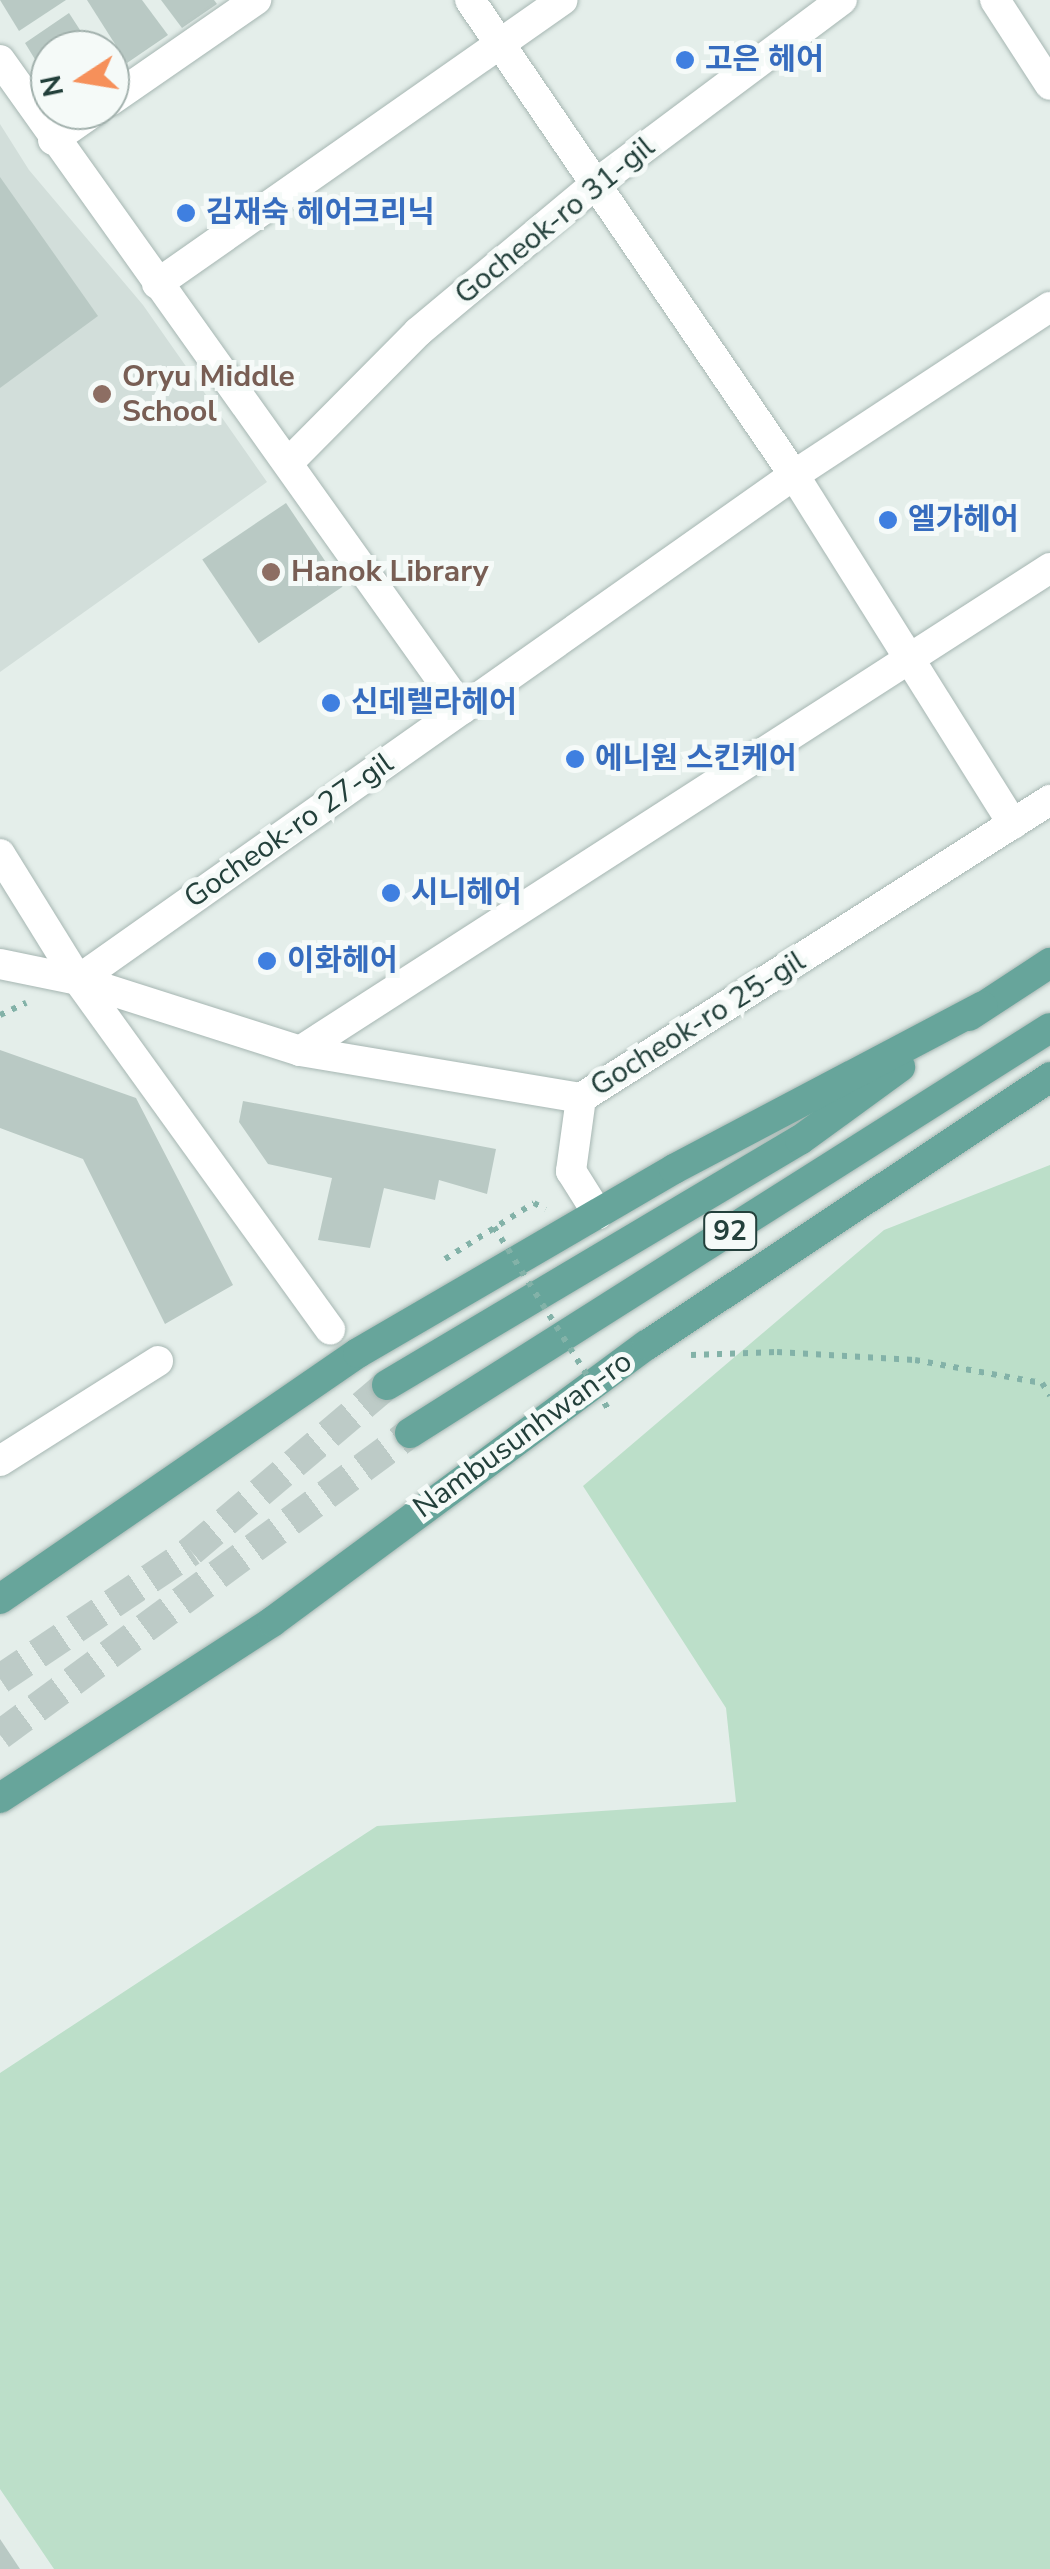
<!DOCTYPE html>
<meta charset="utf-8">
<style>
body{margin:0}
#map{position:relative;width:1050px;height:2569px;overflow:hidden;background:#e4eeea;font-family:"Nunito Sans","Noto Sans KR",sans-serif}
div>[style]{position:absolute}
.built>*{inset:0;background:#d2deda}
.green>*{inset:0;background:#bcdfc9}
.building>*{inset:0;background:#b9c9c4;transform-origin:0 0}
.major-tunnel>*{height:30px;margin-top:-15px;transform-origin:0;background:repeating-linear-gradient(90deg,#bdcbc7 0 30px,transparent 0 45px)}
.path>*{height:6px;margin-top:-3px;transform-origin:0;background:repeating-linear-gradient(90deg,#83b2a8 0 5px,transparent 0 13px)}
.roads{filter:drop-shadow(0 0 2px #a6b6b2) drop-shadow(0 0 2px #a6b6b2)}
.minor>*{height:30px;margin:-15px;padding:0 15px;transform-origin:15px;border-radius:15px;background:#fff}
.major>*{height:30px;margin:-15px;padding:0 15px;transform-origin:15px;border-radius:15px;background:#67a59b}
.path-bridge>*{height:6px;margin-top:-3px;transform-origin:0;background:repeating-linear-gradient(90deg,#83b2a8 0 5px,transparent 0 13px)}
.dots>*{width:28px;height:28px;translate:-50% -50%;box-sizing:border-box;border:5px solid #f5faf8;border-radius:50%}
span{translate:-50% -50%;white-space:nowrap;text-align:center;line-height:1.15;-webkit-text-stroke:10px #f5faf8;paint-order:stroke}
.shield-label span{padding:2px 8px;background:#f5faf8;border:2px solid;border-radius:8px;-webkit-text-stroke-width:0}
.shield-label{font-size:28px;color:#23403b;font-weight:700}
.shop-label{font-size:30px;color:#366cbe;font-weight:700}
.left{translate:0 -50%;text-align:left}
.street-label{font-size:30px;color:#23403b}
.education-label{font-size:30px;color:#785e54;font-weight:700}
.north{position:absolute;left:30px;top:30px;width:100px;height:100px;box-sizing:border-box;background:#f5faf8;border:2px solid #a1b0ac;border-radius:50%;rotate:258deg;font-size:28px;font-weight:700;line-height:40px;text-align:center;color:#23403b}
.north::after{content:'';display:block;margin:auto;width:35px;height:45px;background:#f6905a;clip-path:polygon(50% 0,100% 100%,50% 72%,0 100%)}
</style>
<div id="map">
<div class="built">
<i style="clip-path:polygon(0 124px,29px 170px,143px 305px,267px 482px,0 672px)"></i>
</div>
<div class="green">
<i style="clip-path:polygon(1050px 1165px,1050px 2569px,54px 2569px,0 2489px,0 2073px,377px 1826px,736px 1802px,726px 1708px,583px 1486px,884px 1230px)"></i>
</div>
<div class="building">
<i style="clip-path:polygon(0 0,66px 0,19px 31px)"></i>
<i style="clip-path:polygon(87px 0,142px 0,168px 35px,127px 63px)"></i>
<i style="clip-path:polygon(161px 0,214px 0,217px 4px,182px 28px)"></i>
<i style="clip-path:polygon(69px 13px,93px 50px,50px 50px,50px 84px,25px 43px)"></i>
<i style="clip-path:polygon(0 177px,98px 316px,0 388px)"></i>
<i style="left:286px;top:503px;width:101px;height:101px;rotate:56deg"></i>
<i style="clip-path:polygon(0 1050px,136px 1098px,233px 1285px,165px 1324px,83px 1159px,0 1128px)"></i>
<i style="clip-path:polygon(243px 1101px,496px 1149px,487px 1194px,439px 1180px,435px 1200px,384px 1188px,370px 1248px,318px 1240px,332px 1178px,268px 1164px,239px 1122px)"></i>
<i style="clip-path:polygon(0 2539px,20px 2569px,0 2569px)"></i>
</div>
<div class="major-tunnel">
<i style="left:0;top:1679px;width:230px;rotate:-33.8deg"></i>
<i style="left:191px;top:1551px;width:257px;rotate:-40.3deg"></i>
<i style="left:0;top:1735px;width:509px;rotate:-36.37deg"></i>
</div>
<div class="path">
<i style="left:0;top:1015px;width:29px;rotate:-25deg"></i>
<i style="left:445px;top:1259px;width:105px;rotate:-32.2deg"></i>
<i style="left:534px;top:1203px;width:13px;rotate:29deg"></i>
<i style="left:691px;top:1355px;width:86px;rotate:-2deg"></i>
<i style="left:777px;top:1352px;width:138px;rotate:3.3deg"></i>
<i style="left:915px;top:1360px;width:129px;rotate:10.3deg"></i>
<i style="left:1042px;top:1383px;width:15px;rotate:58deg"></i>
</div>
<div class="roads">
<div class="minor">
<i style="left:470px;top:0;width:575px;rotate:55.7deg"></i>
<i style="left:794px;top:475px;width:412px;rotate:57.9deg"></i>
<i style="left:995px;top:0;width:101px;rotate:57.1deg"></i>
<i style="left:0;top:60px;width:797px;rotate:54.55deg"></i>
<i style="left:110px;top:101px;width:178px;rotate:-34.7deg"></i>
<i style="left:53px;top:140px;width:52px;rotate:-34.9deg"></i>
<i style="left:157px;top:284px;width:495px;rotate:-35deg"></i>
<i style="left:288px;top:463px;width:185px;rotate:-45.2deg"></i>
<i style="left:418px;top:332px;width:233px;rotate:-39.8deg"></i>
<i style="left:597px;top:183px;width:306px;rotate:-36.8deg"></i>
<i style="left:0;top:854px;width:148px;rotate:58.2deg"></i>
<i style="left:78px;top:980px;width:431px;rotate:54.2deg"></i>
<i style="left:0;top:964px;width:80px;rotate:11.6deg"></i>
<i style="left:78px;top:980px;width:233px;rotate:17.7deg"></i>
<i style="left:300px;top:1051px;width:285px;rotate:9.5deg"></i>
<i style="left:581px;top:1098px;width:556px;rotate:-32.43deg"></i>
<i style="left:78px;top:980px;width:876px;rotate:-35.2deg"></i>
<i style="left:794px;top:475px;width:306px;rotate:-33.3deg"></i>
<i style="left:300px;top:1051px;width:892px;rotate:-32.78deg"></i>
<i style="left:581px;top:1098px;width:74px;rotate:97.8deg"></i>
<i style="left:571px;top:1171px;width:51px;rotate:57.9deg"></i>
<i style="left:0;top:1461px;width:187px;rotate:-32.3deg"></i>
</div>
<div class="major">
<i style="left:969px;top:1016px;width:97px;rotate:-33.2deg"></i>
<i style="left:387px;top:1385px;width:480px;rotate:-30.7deg"></i>
<i style="left:800px;top:1140px;width:124px;rotate:-36.1deg"></i>
<i style="left:410px;top:1433px;width:757px;rotate:-32.33deg"></i>
<i style="left:0;top:1599px;width:434px;rotate:-34.5deg"></i>
<i style="left:358px;top:1353px;width:366px;rotate:-30.2deg"></i>
<i style="left:674px;top:1169px;width:349px;rotate:-27.8deg"></i>
<i style="left:0;top:1798px;width:324px;rotate:-32.9deg"></i>
<i style="left:272px;top:1622px;width:466px;rotate:-36.5deg"></i>
<i style="left:647px;top:1345px;width:484px;rotate:-33.6deg"></i>
</div>
</div>
<div class="path-bridge">
<i style="left:494px;top:1227px;width:215px;rotate:57.9deg"></i>
</div>
<div class="dots">
<i style="left:685px;top:60px;background:#3f7fe0"></i>
<i style="left:186px;top:213px;background:#3f7fe0"></i>
<i style="left:102px;top:394px;background:#8d6e63"></i>
<i style="left:888px;top:520px;background:#3f7fe0"></i>
<i style="left:271px;top:572px;background:#8d6e63"></i>
<i style="left:331px;top:703px;background:#3f7fe0"></i>
<i style="left:575px;top:759px;background:#3f7fe0"></i>
<i style="left:391px;top:893px;background:#3f7fe0"></i>
<i style="left:267px;top:961px;background:#3f7fe0"></i>
</div>
<div class="shield-label">
<span style="left:730px;top:1231px">92</span>
</div>
<div class="shop-label">
<span class="left" style="left:705px;top:60px">고은 헤어</span>
<span class="left" style="left:206px;top:213px">김재숙 헤어크리닉</span>
<span class="left" style="left:908px;top:520px">엘가헤어</span>
<span class="left" style="left:351px;top:703px">신데렐라헤어</span>
<span class="left" style="left:595px;top:759px">에니원 스킨케어</span>
<span class="left" style="left:411px;top:893px">시니헤어</span>
<span class="left" style="left:287px;top:961px">이화헤어</span>
</div>
<div class="street-label">
<span style="left:555px;top:221px;rotate:-39deg">Gocheok-ro 31-gil</span>
<span style="left:289px;top:831px;rotate:-35deg">Gocheok-ro 27-gil</span>
<span style="left:698px;top:1024px;rotate:-32deg">Gocheok-ro 25-gil</span>
<span style="left:523px;top:1435px;rotate:-36deg">Nambusunhwan-ro</span>
</div>
<div class="education-label">
<span class="left" style="left:122px;top:394px">Oryu Middle<br>School</span>
<span class="left" style="left:291px;top:572px">Hanok Library</span>
</div>
<div class="north">N</div>
</div>
